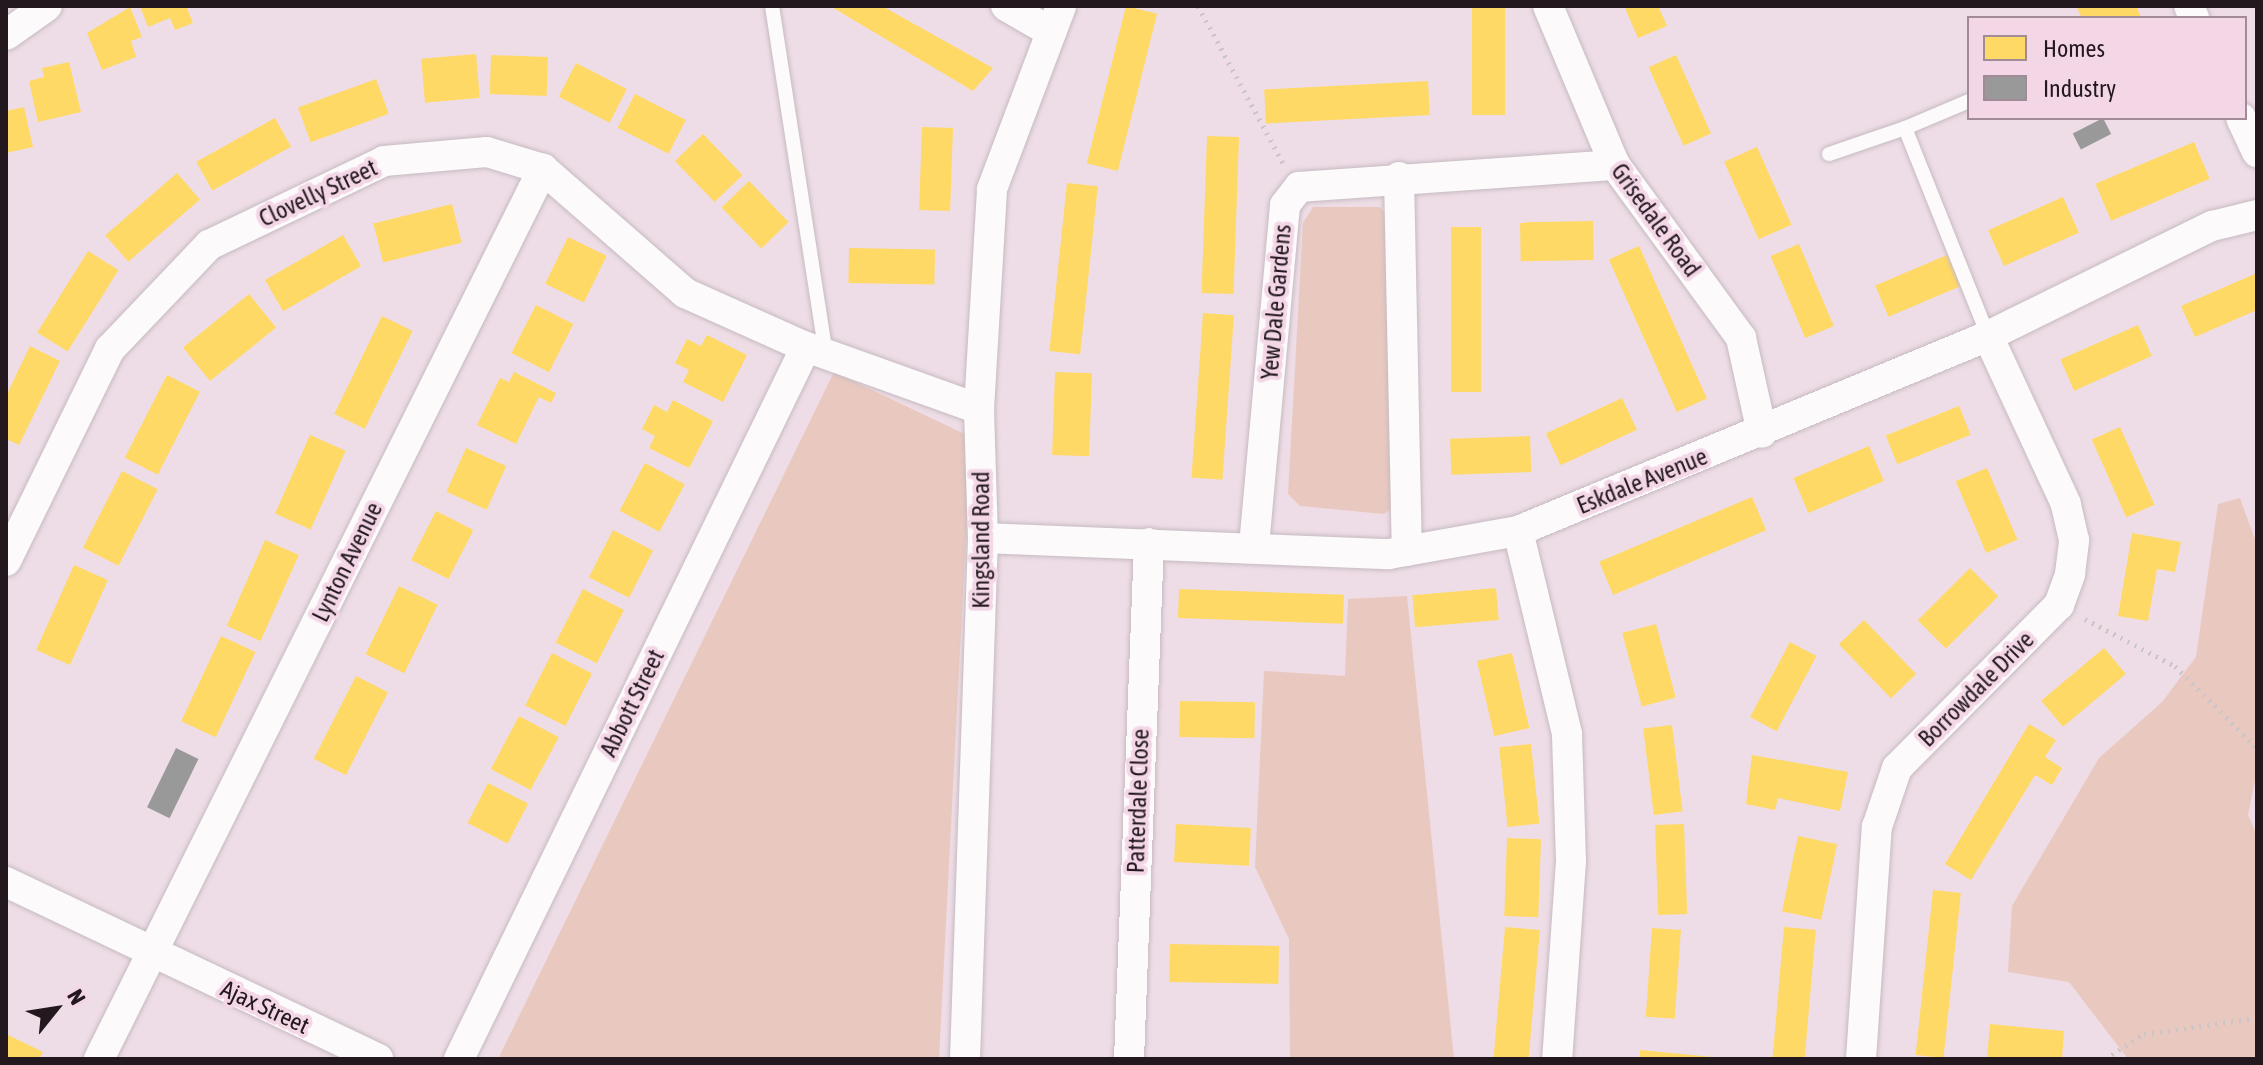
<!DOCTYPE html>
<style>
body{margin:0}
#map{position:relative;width:2263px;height:1065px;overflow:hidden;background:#eedde6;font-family:"Asap Condensed",sans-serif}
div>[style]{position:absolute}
.green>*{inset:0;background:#e9c9bf}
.homes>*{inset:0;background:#ffd966;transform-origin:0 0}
.industry>*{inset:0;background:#999;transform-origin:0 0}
.path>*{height:5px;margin-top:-2.5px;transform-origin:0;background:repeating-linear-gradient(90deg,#cac6c8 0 2px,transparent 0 8px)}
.roads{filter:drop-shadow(0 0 2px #c6bac1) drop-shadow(0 0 2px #c6bac1)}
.service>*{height:14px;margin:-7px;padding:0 7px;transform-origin:7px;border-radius:7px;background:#fcfafb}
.minor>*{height:30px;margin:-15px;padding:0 15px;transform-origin:15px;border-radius:15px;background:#fcfafb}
span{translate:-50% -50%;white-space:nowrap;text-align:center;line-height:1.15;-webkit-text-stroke:8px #f4d7e7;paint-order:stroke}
.street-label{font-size:24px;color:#22181e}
.frame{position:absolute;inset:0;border:8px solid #22181e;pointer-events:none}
.legend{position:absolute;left:1967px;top:16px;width:280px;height:104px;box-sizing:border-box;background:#f4d7e7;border:2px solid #a08b97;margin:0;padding:10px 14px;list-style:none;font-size:24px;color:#22181e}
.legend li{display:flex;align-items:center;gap:16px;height:40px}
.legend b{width:40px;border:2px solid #a08b97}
.north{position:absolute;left:16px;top:969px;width:80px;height:80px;-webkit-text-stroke:6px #f4d7e7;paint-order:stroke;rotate:60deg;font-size:22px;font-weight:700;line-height:32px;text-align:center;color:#22181e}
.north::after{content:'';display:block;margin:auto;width:28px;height:36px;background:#22181e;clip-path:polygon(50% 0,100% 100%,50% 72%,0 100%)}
</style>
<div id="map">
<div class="green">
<i style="clip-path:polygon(1313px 207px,1380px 207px,1390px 221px,1394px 506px,1384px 514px,1300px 506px,1288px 494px,1303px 223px)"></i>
<i style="clip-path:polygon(834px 372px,971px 437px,939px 1059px,498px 1059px)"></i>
<i style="clip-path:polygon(2240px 498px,2257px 545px,2257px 771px,2248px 815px,2257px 835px,2257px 1059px,2128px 1059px,2069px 982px,2008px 972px,2012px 906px,2099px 758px,2162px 702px,2196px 657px,2218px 504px)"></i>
<i style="clip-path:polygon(1407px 596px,1454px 1059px,1290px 1059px,1289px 939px,1255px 867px,1264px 671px,1345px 676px,1348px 599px)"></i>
</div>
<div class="homes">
<i style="clip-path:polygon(140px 6px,186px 6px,193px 23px,175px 30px,170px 18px,148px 27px)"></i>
<i style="clip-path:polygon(830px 6px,882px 6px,993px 68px,973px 91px)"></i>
<i style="left:1126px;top:6px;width:32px;height:162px;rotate:14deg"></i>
<i style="left:1472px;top:6px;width:33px;height:109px"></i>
<i style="clip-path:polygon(1624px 6px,1658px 6px,1667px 26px,1638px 38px)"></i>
<i style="clip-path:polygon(2076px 6px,2136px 6px,2141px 17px,2082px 18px)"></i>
<i style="clip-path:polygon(130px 7px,142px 37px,131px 41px,136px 57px,102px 70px,87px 33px)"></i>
<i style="left:476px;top:54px;width:44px;height:55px;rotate:85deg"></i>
<i style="left:491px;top:55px;width:57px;height:39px;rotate:2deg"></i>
<i style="left:1676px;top:55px;width:86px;height:30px;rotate:66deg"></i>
<i style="clip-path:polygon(69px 62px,81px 112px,38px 122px,29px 81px,44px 77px,42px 68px)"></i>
<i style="left:576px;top:63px;width:57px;height:38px;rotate:27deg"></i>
<i style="left:376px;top:79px;width:37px;height:83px;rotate:70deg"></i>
<i style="left:1428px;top:81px;width:34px;height:164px;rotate:87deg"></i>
<i style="left:635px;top:94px;width:57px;height:38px;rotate:27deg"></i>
<i style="clip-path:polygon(24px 107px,33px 147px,6px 153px,6px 111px)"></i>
<i style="left:275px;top:118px;width:33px;height:90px;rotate:61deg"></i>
<i style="left:922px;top:127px;width:31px;height:83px;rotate:2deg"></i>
<i style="left:703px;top:134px;width:57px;height:39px;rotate:46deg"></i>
<i style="left:1207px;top:136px;width:32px;height:157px;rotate:2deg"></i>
<i style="left:2194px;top:142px;width:40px;height:107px;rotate:67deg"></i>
<i style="left:1757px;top:147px;width:85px;height:36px;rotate:66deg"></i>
<i style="left:177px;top:173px;width:35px;height:95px;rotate:49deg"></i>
<i style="left:749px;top:181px;width:57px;height:38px;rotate:46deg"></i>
<i style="left:1067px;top:183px;width:31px;height:169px;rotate:6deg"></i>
<i style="left:2063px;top:197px;width:39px;height:82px;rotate:66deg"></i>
<i style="left:452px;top:204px;width:40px;height:81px;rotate:76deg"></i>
<i style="left:1593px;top:221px;width:39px;height:73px;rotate:89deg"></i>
<i style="left:1451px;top:227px;width:30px;height:165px"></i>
<i style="left:343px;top:235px;width:36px;height:90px;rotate:60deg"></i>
<i style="left:568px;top:237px;width:43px;height:52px;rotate:26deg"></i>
<i style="left:1799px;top:244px;width:89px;height:31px;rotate:67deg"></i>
<i style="left:1639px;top:246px;width:167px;height:33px;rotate:66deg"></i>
<i style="left:849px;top:248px;width:86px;height:35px;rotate:1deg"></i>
<i style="left:88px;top:251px;width:36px;height:96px;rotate:32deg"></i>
<i style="left:1947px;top:255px;width:34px;height:78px;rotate:67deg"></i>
<i style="clip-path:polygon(2257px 273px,2257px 310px,2195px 337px,2181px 306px)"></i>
<i style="left:249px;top:294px;width:43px;height:85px;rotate:51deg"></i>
<i style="left:536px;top:305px;width:42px;height:54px;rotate:27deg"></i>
<i style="left:1203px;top:313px;width:31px;height:165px;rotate:4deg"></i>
<i style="left:382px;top:316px;width:34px;height:109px;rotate:26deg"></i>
<i style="left:2138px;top:325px;width:34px;height:85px;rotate:66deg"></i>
<i style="clip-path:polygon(707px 335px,747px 355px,723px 402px,683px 382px,689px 370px,675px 363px,687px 339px,701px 346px)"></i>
<i style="clip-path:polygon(30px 346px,60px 361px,19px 445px,6px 439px,6px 396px)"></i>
<i style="clip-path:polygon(514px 372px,556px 393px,551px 403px,539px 397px,516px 444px,477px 425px,500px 378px,509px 382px)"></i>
<i style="left:1055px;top:372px;width:37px;height:83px;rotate:2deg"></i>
<i style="left:167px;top:375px;width:37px;height:93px;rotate:27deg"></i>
<i style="left:1622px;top:398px;width:35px;height:84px;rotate:65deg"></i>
<i style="clip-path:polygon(673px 400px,713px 421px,689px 468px,649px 448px,655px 436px,642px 429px,654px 405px,667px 412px)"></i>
<i style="left:1959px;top:406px;width:31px;height:79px;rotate:68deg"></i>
<i style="left:2120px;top:427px;width:85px;height:31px;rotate:66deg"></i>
<i style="left:310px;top:435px;width:39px;height:86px;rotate:24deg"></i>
<i style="left:1530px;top:436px;width:36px;height:80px;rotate:88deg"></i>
<i style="left:1869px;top:446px;width:38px;height:82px;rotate:67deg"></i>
<i style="left:466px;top:448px;width:44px;height:48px;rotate:24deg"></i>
<i style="left:645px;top:463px;width:45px;height:54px;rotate:28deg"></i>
<i style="left:1987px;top:468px;width:78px;height:34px;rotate:67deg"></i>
<i style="left:122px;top:471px;width:40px;height:86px;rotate:27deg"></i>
<i style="left:1752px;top:497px;width:36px;height:166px;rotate:67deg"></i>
<i style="left:436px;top:511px;width:42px;height:55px;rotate:27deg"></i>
<i style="left:613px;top:530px;width:45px;height:53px;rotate:27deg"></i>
<i style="clip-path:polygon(2132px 533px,2181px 542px,2175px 572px,2157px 569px,2148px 621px,2118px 616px)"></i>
<i style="left:265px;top:540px;width:37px;height:94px;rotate:24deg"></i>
<i style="left:74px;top:565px;width:37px;height:93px;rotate:24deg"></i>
<i style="left:1970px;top:568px;width:40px;height:74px;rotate:45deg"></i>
<i style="left:399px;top:586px;width:43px;height:76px;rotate:26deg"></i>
<i style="left:1496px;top:588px;width:32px;height:84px;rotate:85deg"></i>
<i style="left:583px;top:589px;width:46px;height:60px;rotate:27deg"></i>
<i style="left:1179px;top:589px;width:165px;height:29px;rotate:2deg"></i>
<i style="left:1864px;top:620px;width:75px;height:35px;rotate:46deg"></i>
<i style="left:1656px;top:624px;width:76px;height:35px;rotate:75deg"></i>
<i style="left:221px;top:636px;width:38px;height:94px;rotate:25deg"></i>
<i style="left:1790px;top:642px;width:30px;height:85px;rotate:28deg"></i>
<i style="left:2104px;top:648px;width:34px;height:82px;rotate:50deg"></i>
<i style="left:552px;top:653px;width:45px;height:59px;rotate:27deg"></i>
<i style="left:1512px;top:653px;width:77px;height:36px;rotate:77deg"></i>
<i style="left:356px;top:676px;width:36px;height:93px;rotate:27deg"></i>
<i style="left:1180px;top:701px;width:75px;height:36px;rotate:1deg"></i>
<i style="left:519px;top:716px;width:45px;height:60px;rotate:28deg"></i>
<i style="clip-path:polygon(2029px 724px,2056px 740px,2045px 757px,2062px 768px,2052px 785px,2035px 775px,1971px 880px,1945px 864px)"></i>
<i style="left:1672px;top:725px;width:87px;height:29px;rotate:83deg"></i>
<i style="left:1531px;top:744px;width:80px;height:32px;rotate:84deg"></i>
<i style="clip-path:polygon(1752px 755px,1848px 772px,1840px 811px,1778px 798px,1775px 810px,1746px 804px)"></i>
<i style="left:488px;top:783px;width:45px;height:45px;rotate:27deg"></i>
<i style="left:1176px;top:824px;width:75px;height:38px;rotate:3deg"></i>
<i style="left:1684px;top:824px;width:90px;height:29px;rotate:88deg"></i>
<i style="left:1798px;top:836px;width:40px;height:77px;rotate:12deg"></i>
<i style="left:1507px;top:838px;width:34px;height:78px;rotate:2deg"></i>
<i style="left:1933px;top:890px;width:28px;height:166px;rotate:6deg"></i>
<i style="left:1505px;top:927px;width:35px;height:132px;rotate:5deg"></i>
<i style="left:1784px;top:927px;width:32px;height:133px;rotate:5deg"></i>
<i style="left:1652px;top:928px;width:29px;height:89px;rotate:4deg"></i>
<i style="left:1170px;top:944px;width:109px;height:38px;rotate:1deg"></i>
<i style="clip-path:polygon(1990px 1024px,2064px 1031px,2062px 1059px,1987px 1059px)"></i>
<i style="clip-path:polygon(6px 1034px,43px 1052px,39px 1059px,6px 1059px)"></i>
<i style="clip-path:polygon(1640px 1050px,1713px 1057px,1713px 1059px,1640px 1059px)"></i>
</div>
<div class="industry">
<i style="left:2103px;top:118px;width:18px;height:34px;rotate:63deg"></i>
<i style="left:176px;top:748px;width:25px;height:66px;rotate:26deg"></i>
</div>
<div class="path">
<i style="left:1198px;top:6px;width:179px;rotate:61.6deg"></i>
<i style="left:2085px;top:619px;width:102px;rotate:27.6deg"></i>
<i style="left:2175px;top:666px;width:116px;rotate:45deg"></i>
<i style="left:2105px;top:1059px;width:46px;rotate:-32.7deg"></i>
<i style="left:2144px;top:1034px;width:114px;rotate:-8.1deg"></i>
</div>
<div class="roads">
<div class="service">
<i style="left:772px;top:6px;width:352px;rotate:81.2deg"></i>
<i style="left:1969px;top:101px;width:69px;rotate:157.1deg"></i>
<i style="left:1905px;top:128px;width:224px;rotate:68.2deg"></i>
<i style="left:1829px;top:154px;width:80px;rotate:-18.9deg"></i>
</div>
<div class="minor">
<i style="left:1006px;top:6px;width:52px;rotate:30deg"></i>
<i style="left:1548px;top:6px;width:173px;rotate:67.2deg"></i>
<i style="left:1615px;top:165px;width:214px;rotate:53.9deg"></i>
<i style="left:1741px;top:338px;width:97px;rotate:77.5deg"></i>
<i style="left:2189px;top:6px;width:13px;rotate:67deg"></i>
<i style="left:6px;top:35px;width:50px;rotate:-35.3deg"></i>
<i style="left:2241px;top:118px;width:38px;rotate:65deg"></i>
<i style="left:1399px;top:177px;width:374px;rotate:88.8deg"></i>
<i style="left:1518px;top:531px;width:209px;rotate:76.4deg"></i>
<i style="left:1567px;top:734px;width:127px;rotate:88.2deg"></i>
<i style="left:1571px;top:861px;width:198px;rotate:94deg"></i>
<i style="left:983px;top:538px;width:406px;rotate:2.3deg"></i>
<i style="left:1389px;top:554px;width:131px;rotate:-10.1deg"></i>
<i style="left:1518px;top:531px;width:509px;rotate:-22.53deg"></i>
<i style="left:1988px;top:336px;width:250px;rotate:-26.2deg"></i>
<i style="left:2212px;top:226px;width:46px;rotate:-13.7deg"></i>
<i style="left:1254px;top:546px;width:342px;rotate:-84.8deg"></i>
<i style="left:1285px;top:205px;width:23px;rotate:-52deg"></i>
<i style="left:1299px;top:187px;width:317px;rotate:-4deg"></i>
<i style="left:6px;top:561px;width:236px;rotate:-63.9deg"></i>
<i style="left:110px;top:349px;width:144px;rotate:-46.4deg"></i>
<i style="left:209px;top:245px;width:194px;rotate:-25.6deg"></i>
<i style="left:384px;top:161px;width:103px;rotate:-5deg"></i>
<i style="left:487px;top:152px;width:59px;rotate:16.9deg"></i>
<i style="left:543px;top:169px;width:189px;rotate:41.1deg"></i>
<i style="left:685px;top:293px;width:133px;rotate:24.1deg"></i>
<i style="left:806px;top:347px;width:184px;rotate:19.7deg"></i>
<i style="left:6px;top:882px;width:412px;rotate:25.4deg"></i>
<i style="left:99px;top:1059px;width:995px;rotate:-63.49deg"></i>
<i style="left:459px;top:1059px;width:792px;rotate:-64.02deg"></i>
<i style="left:965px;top:1059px;width:521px;rotate:-88.02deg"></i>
<i style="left:983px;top:538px;width:129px;rotate:-91.8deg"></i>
<i style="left:979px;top:409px;width:220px;rotate:-86.6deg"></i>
<i style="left:992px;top:189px;width:196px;rotate:-69.3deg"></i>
<i style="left:1129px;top:1059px;width:516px;rotate:-87.78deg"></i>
<i style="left:1861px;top:1059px;width:233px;rotate:-86.1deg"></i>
<i style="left:1877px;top:827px;width:62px;rotate:-71.3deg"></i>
<i style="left:1897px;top:768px;width:230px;rotate:-45.2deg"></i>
<i style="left:2059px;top:605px;width:33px;rotate:-70deg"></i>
<i style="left:2070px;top:574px;width:34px;rotate:-83deg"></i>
<i style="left:2074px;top:540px;width:37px;rotate:-103deg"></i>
<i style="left:2066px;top:504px;width:185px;rotate:-114.9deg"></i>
</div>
</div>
<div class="street-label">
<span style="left:318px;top:193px;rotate:-25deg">Clovelly Street</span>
<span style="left:1656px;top:220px;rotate:54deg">Grisedale Road</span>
<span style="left:1276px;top:302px;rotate:-85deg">Yew Dale Gardens</span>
<span style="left:1642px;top:481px;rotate:-22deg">Eskdale Avenue</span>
<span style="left:981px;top:540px;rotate:-90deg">Kingsland Road</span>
<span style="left:347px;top:562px;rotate:-64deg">Lynton Avenue</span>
<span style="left:1976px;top:689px;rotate:-45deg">Borrowdale Drive</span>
<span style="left:632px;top:703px;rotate:-64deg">Abbott Street</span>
<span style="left:1138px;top:801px;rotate:-88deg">Patterdale Close</span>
<span style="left:265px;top:1007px;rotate:25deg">Ajax Street</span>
</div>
<div class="frame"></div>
<ul class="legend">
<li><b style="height:22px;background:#ffd966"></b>Homes</li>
<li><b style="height:22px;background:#999"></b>Industry</li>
</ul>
<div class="north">N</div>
</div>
